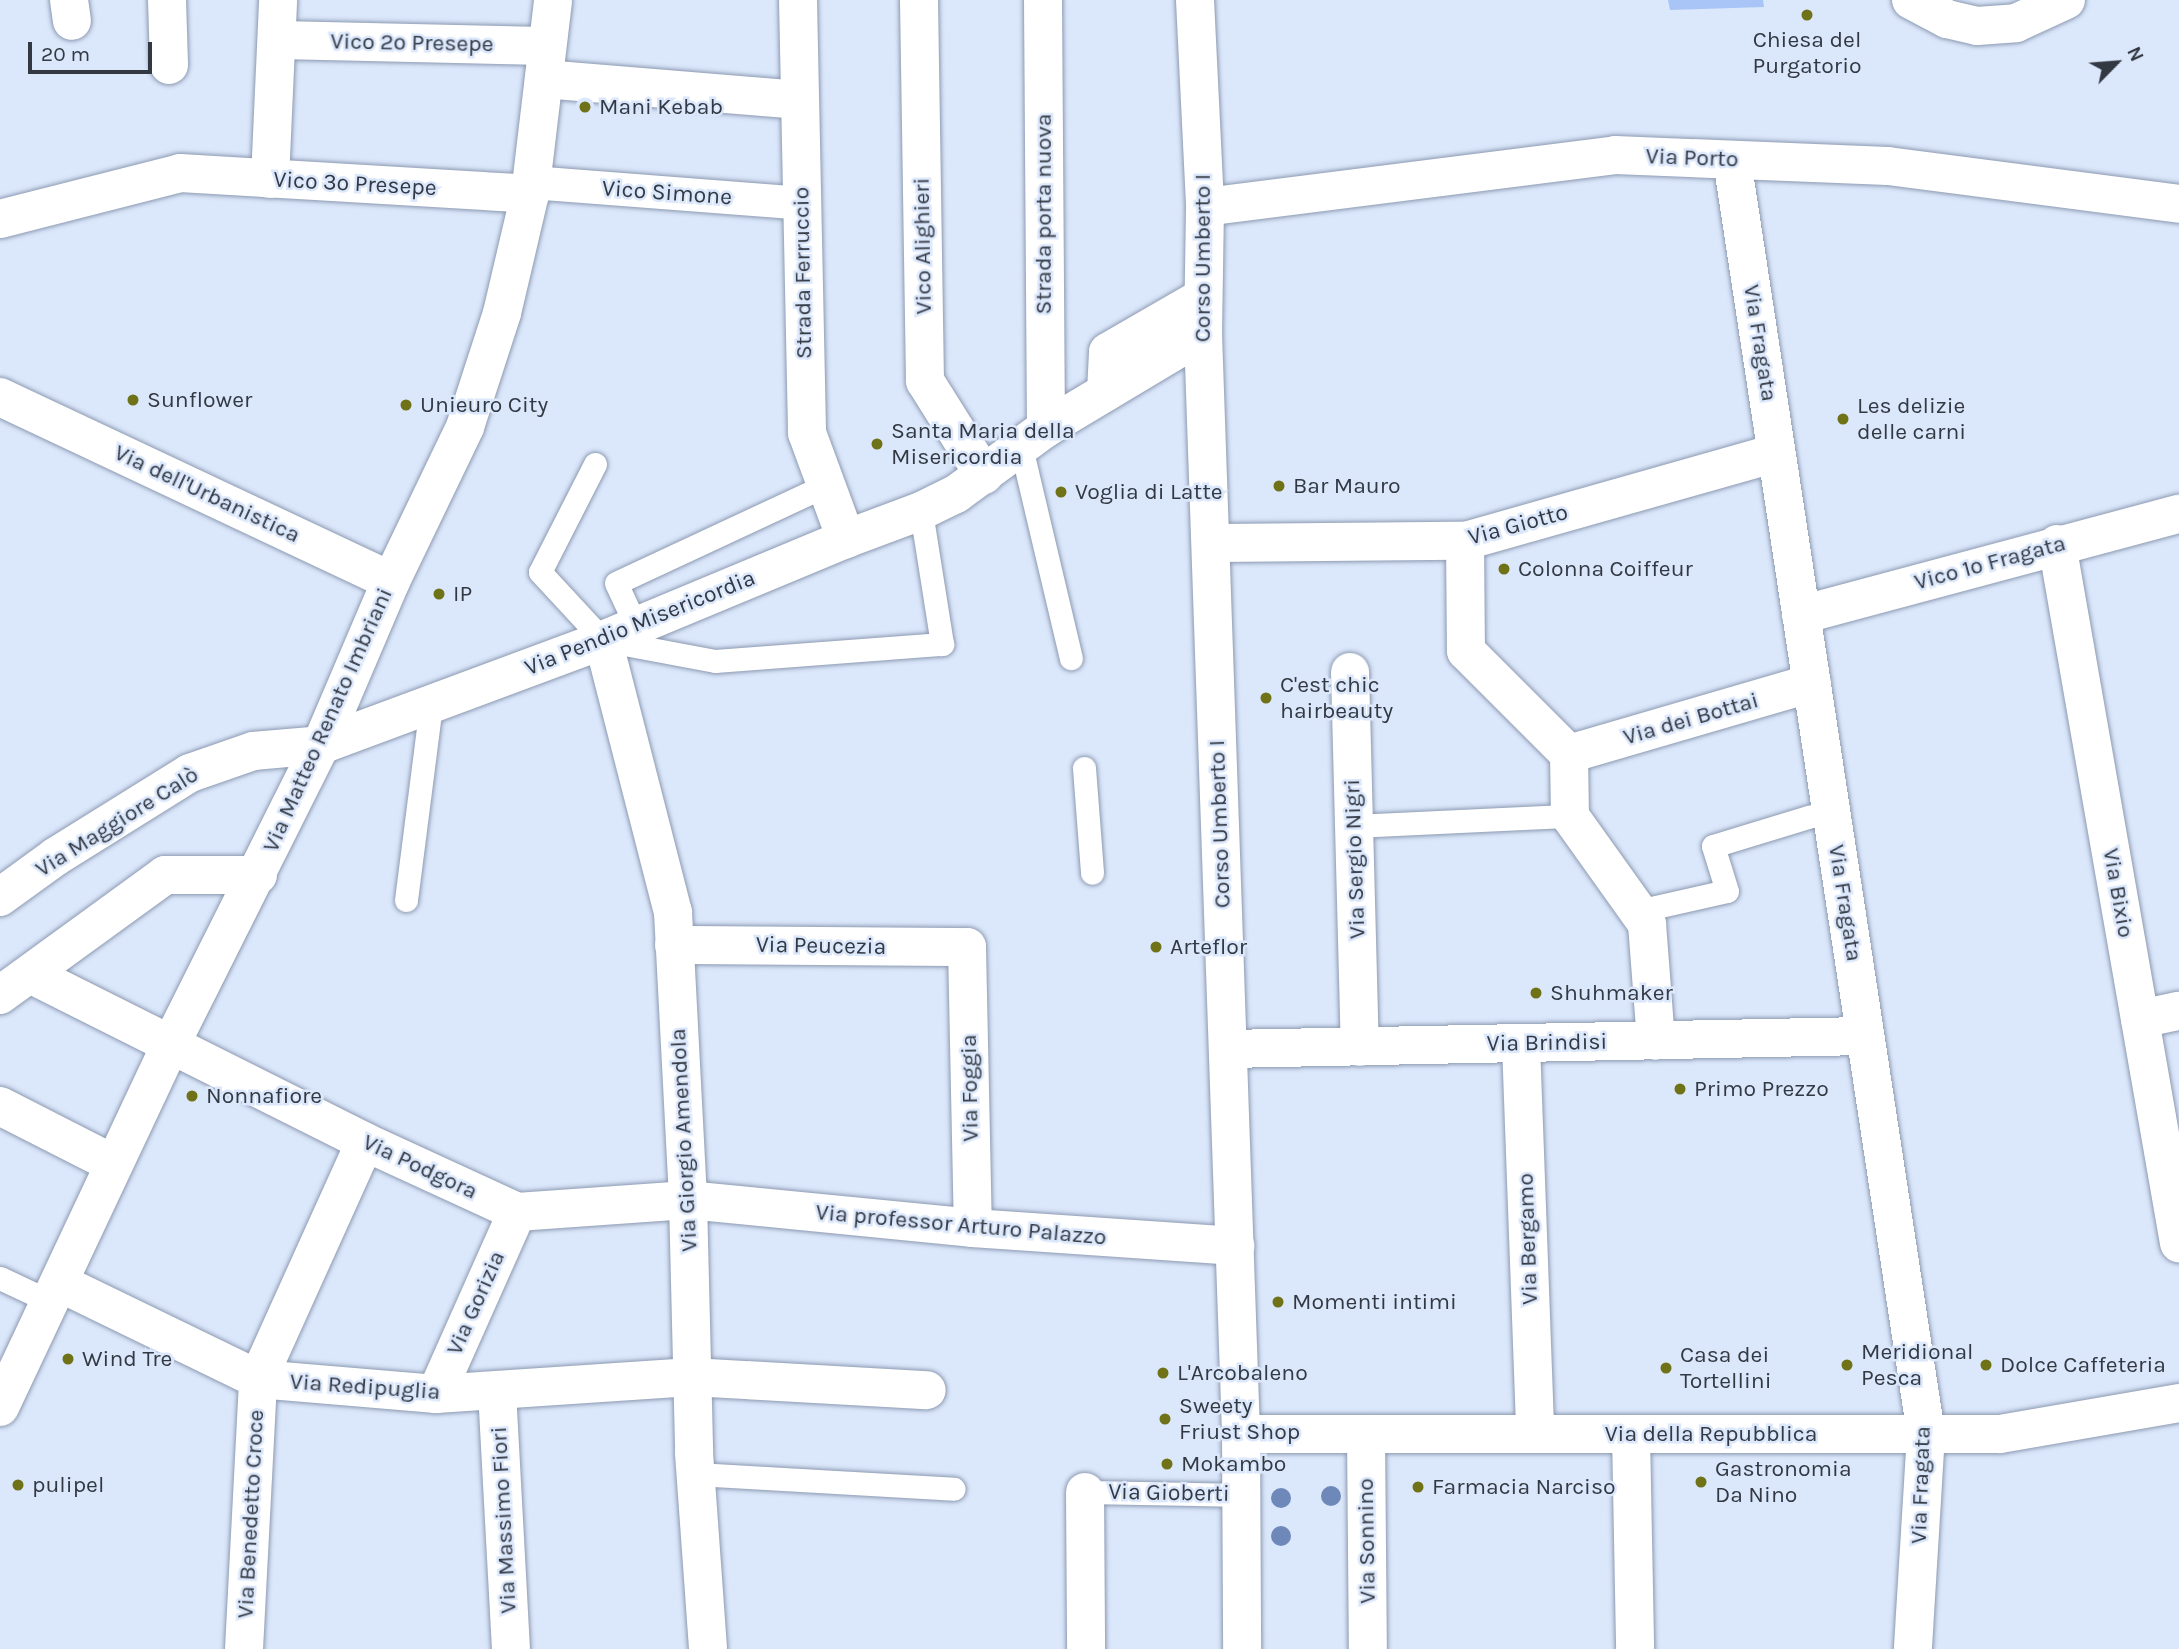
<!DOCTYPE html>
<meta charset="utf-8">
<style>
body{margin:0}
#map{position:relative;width:2179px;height:1649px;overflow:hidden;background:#dbe7fb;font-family:Karla,sans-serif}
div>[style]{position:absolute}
.green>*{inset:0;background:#a9c5f7}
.roads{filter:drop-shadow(0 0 2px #8c9ab1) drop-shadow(0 0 2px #8c9ab1)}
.service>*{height:23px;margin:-11.5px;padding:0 11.5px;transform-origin:11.5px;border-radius:11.5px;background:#fff}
.pedestrian>*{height:33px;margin:-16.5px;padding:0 16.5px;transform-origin:16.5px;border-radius:16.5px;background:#fff}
.minor>*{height:38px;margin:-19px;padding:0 19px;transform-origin:19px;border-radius:19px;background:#fff}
.tertiary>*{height:38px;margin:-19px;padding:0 19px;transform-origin:19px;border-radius:19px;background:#fff}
.trees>*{width:20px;height:20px;margin:-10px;border-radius:50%;background:#6e88ba}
.dots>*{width:19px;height:19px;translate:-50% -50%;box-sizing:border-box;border:4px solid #dbe7fb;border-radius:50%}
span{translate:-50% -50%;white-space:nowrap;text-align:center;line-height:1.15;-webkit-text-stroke:5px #dbe7fb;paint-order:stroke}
.poi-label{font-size:23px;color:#333943}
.left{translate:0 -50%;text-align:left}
.street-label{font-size:23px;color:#333943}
.north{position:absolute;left:2081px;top:28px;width:70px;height:70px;-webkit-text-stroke:5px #dbe7fb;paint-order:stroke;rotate:65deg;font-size:19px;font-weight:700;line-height:28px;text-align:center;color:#333943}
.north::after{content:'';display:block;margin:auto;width:24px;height:32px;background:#333943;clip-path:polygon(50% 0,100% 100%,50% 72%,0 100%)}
.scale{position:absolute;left:28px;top:42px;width:124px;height:32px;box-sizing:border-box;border:4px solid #333943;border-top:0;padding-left:9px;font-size:21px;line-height:24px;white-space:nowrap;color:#333943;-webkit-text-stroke:5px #dbe7fb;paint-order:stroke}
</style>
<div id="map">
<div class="green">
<i style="clip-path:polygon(1668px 0,1763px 0,1764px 7px,1670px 10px)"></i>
</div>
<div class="roads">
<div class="service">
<i style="left:1021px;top:447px;width:217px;rotate:76.7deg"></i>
<i style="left:595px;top:464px;width:121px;rotate:117deg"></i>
<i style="left:540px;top:572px;width:93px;rotate:47.2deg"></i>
<i style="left:603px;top:640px;width:114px;rotate:10.6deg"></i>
<i style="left:715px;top:661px;width:228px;rotate:-4.3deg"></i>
<i style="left:942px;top:644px;width:135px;rotate:-99deg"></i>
<i style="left:636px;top:626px;width:47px;rotate:-114.9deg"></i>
<i style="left:616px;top:583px;width:232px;rotate:-25deg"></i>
<i style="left:1084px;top:768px;width:105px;rotate:85.6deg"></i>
<i style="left:1355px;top:826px;width:215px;rotate:-2.7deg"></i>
<i style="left:406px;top:900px;width:198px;rotate:-82.7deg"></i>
<i style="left:1638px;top:911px;width:91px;rotate:-12.7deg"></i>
<i style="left:1727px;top:891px;width:47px;rotate:-107.3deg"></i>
<i style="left:1713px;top:846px;width:102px;rotate:-17deg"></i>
<i style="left:0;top:1278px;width:56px;rotate:25.2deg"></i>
<i style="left:696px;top:1474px;width:258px;rotate:3.3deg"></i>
<i style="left:1085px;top:1492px;width:157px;rotate:1.1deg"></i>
</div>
<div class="pedestrian">
<i style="left:531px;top:182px;width:272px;rotate:4.4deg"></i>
</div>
<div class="minor">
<i style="left:69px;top:0;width:21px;rotate:82deg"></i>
<i style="left:167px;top:0;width:65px;rotate:88.2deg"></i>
<i style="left:798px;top:0;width:433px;rotate:88.8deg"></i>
<i style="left:807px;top:433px;width:113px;rotate:69.8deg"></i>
<i style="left:919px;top:0;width:381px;rotate:89.1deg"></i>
<i style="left:925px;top:381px;width:111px;rotate:57.9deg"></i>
<i style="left:1043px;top:0;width:428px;rotate:89.6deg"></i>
<i style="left:1195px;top:0;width:207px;rotate:87.2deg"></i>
<i style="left:1205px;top:207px;width:127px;rotate:90.9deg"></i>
<i style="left:1203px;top:334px;width:1101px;rotate:88.02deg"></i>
<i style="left:1241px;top:1434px;width:215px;rotate:89.7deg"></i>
<i style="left:1911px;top:0;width:41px;rotate:27.8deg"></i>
<i style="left:1947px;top:19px;width:31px;rotate:13deg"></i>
<i style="left:1977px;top:26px;width:39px;rotate:-4deg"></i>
<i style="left:2016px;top:23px;width:55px;rotate:-24.7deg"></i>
<i style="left:277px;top:40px;width:270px;rotate:1.3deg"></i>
<i style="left:544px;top:79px;width:256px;rotate:4.7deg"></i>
<i style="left:1732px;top:160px;width:1289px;rotate:81.34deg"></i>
<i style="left:1926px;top:1434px;width:215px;rotate:93.5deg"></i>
<i style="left:270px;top:179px;width:179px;rotate:-87.4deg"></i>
<i style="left:1205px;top:207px;width:413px;rotate:-7.2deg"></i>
<i style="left:1615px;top:155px;width:273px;rotate:2.3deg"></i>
<i style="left:1888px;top:166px;width:293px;rotate:7.4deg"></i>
<i style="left:0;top:219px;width:186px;rotate:-14.3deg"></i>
<i style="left:180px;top:173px;width:351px;rotate:3.4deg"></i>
<i style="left:1106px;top:392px;width:40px;rotate:-87.1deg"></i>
<i style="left:1108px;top:352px;width:110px;rotate:-30.1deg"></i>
<i style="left:0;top:397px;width:432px;rotate:25.2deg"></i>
<i style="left:1465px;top:541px;width:110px;rotate:89.5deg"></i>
<i style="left:1466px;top:651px;width:146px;rotate:45deg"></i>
<i style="left:1569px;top:754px;width:62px;rotate:89.1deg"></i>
<i style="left:1570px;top:816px;width:133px;rotate:54.5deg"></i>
<i style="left:1647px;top:924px;width:117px;rotate:85.6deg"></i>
<i style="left:1211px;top:543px;width:254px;rotate:-0.5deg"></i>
<i style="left:1465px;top:541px;width:323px;rotate:-15.8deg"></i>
<i style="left:2057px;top:544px;width:710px;rotate:80.1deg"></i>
<i style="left:1801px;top:615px;width:391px;rotate:-15deg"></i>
<i style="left:603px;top:640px;width:281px;rotate:75.6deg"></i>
<i style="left:673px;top:912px;width:288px;rotate:87deg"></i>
<i style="left:688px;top:1200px;width:253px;rotate:88.6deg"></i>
<i style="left:694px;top:1453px;width:196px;rotate:85.9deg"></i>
<i style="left:1350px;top:672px;width:375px;rotate:88.5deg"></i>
<i style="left:1569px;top:754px;width:253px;rotate:-16.3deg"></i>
<i style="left:0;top:897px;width:68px;rotate:-36deg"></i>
<i style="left:55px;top:857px;width:159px;rotate:-31.9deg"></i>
<i style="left:190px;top:773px;width:67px;rotate:-19.2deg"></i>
<i style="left:253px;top:751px;width:68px;rotate:-5deg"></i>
<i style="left:321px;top:745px;width:301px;rotate:-20.4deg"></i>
<i style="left:603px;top:640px;width:263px;rotate:-22.6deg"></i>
<i style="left:846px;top:539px;width:80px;rotate:-20.5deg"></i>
<i style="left:921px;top:511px;width:39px;rotate:-26deg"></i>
<i style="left:956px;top:494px;width:112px;rotate:-36.3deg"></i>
<i style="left:1046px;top:428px;width:183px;rotate:-30.9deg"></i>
<i style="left:674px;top:945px;width:293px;rotate:0.4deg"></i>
<i style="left:967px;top:947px;width:281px;rotate:88.8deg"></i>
<i style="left:30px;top:974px;width:375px;rotate:26.6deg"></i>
<i style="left:365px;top:1142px;width:167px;rotate:24.7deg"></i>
<i style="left:517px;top:1212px;width:171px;rotate:-4deg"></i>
<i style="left:688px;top:1200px;width:286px;rotate:5.6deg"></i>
<i style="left:973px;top:1228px;width:263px;rotate:3.9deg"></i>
<i style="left:0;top:995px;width:204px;rotate:-36deg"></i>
<i style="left:165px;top:875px;width:93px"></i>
<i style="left:2140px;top:1019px;width:40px;rotate:-12deg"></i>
<i style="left:1521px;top:1044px;width:390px;rotate:87.9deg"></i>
<i style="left:1228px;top:1049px;width:637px;rotate:-1.17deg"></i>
<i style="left:0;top:1106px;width:128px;rotate:27deg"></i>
<i style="left:60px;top:1283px;width:220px;rotate:25.9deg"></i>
<i style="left:258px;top:1379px;width:179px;rotate:4.8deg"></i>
<i style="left:436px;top:1394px;width:256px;rotate:-3.8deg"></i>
<i style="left:691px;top:1377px;width:236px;rotate:3.2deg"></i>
<i style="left:497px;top:1391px;width:258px;rotate:86.9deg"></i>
<i style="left:436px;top:1394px;width:199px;rotate:-66deg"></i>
<i style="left:1241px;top:1434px;width:759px"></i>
<i style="left:2000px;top:1434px;width:182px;rotate:-9.8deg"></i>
<i style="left:1366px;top:1434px;width:215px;rotate:89.5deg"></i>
<i style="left:1631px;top:1434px;width:215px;rotate:88.9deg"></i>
<i style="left:1085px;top:1492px;width:157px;rotate:89.6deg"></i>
<i style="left:244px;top:1649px;width:270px;rotate:-87deg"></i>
<i style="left:258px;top:1379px;width:260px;rotate:-65.7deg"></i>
</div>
<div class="tertiary">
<i style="left:0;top:1407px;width:399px;rotate:-64.8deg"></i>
<i style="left:170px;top:1046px;width:337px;rotate:-63.4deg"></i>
<i style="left:321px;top:745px;width:178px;rotate:-66.9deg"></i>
<i style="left:391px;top:581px;width:171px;rotate:-64.3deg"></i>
<i style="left:465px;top:427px;width:120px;rotate:-72deg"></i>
<i style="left:502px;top:313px;width:122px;rotate:-76.8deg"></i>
<i style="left:530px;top:194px;width:195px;rotate:-83.2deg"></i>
</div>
</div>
<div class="trees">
<i style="left:1331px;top:1496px"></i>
<i style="left:1281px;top:1498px"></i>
<i style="left:1281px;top:1536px"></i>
</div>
<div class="dots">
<i style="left:1807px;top:15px;background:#6f7217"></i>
<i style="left:585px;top:107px;background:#6f7217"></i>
<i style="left:133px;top:400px;background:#6f7217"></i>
<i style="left:406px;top:405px;background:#6f7217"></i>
<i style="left:1843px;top:419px;background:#6f7217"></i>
<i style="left:877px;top:444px;background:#6f7217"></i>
<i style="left:1279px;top:486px;background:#6f7217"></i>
<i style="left:1061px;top:492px;background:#6f7217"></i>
<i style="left:1504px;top:569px;background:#6f7217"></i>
<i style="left:439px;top:594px;background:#6f7217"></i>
<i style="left:1266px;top:698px;background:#6f7217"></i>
<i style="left:1156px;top:947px;background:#6f7217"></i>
<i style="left:1536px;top:993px;background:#6f7217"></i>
<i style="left:1680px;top:1089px;background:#6f7217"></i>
<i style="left:192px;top:1096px;background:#6f7217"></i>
<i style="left:1278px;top:1302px;background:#6f7217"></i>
<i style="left:68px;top:1359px;background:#6f7217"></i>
<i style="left:1847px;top:1365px;background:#6f7217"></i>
<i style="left:1986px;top:1365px;background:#6f7217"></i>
<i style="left:1666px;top:1368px;background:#6f7217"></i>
<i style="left:1163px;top:1373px;background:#6f7217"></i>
<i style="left:1165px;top:1419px;background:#6f7217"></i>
<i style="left:1167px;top:1464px;background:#6f7217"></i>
<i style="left:1701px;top:1482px;background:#6f7217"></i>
<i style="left:18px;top:1485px;background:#6f7217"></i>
<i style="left:1418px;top:1487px;background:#6f7217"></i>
</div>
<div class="poi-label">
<span style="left:1807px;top:53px">Chiesa del<br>Purgatorio</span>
<span class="left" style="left:599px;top:107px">Mani Kebab</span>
<span class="left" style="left:147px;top:400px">Sunflower</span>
<span class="left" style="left:420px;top:405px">Unieuro City</span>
<span class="left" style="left:1857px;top:419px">Les delizie<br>delle carni</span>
<span class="left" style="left:891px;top:444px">Santa Maria della<br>Misericordia</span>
<span class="left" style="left:1293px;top:486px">Bar Mauro</span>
<span class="left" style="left:1075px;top:492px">Voglia di Latte</span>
<span class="left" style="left:1518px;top:569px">Colonna Coiffeur</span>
<span class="left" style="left:453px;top:594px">IP</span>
<span class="left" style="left:1280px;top:698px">C'est chic<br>hairbeauty</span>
<span class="left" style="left:1170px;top:947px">Arteflor</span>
<span class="left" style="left:1550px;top:993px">Shuhmaker</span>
<span class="left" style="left:1694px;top:1089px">Primo Prezzo</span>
<span class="left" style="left:206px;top:1096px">Nonnafiore</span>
<span class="left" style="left:1292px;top:1302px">Momenti intimi</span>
<span class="left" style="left:1861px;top:1365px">Meridional<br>Pesca</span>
<span class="left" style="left:1680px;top:1368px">Casa dei<br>Tortellini</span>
<span class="left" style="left:82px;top:1359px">Wind Tre</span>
<span class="left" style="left:2000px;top:1365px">Dolce Caffeteria</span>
<span class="left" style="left:1177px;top:1373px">L'Arcobaleno</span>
<span class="left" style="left:1179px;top:1419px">Sweety<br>Friust Shop</span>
<span class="left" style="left:1181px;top:1464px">Mokambo</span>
<span class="left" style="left:1715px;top:1482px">Gastronomia<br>Da Nino</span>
<span class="left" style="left:32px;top:1485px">pulipel</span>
<span class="left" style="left:1432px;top:1487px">Farmacia Narciso</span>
</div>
<div class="street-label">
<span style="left:412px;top:43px;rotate:1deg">Vico 2º Presepe</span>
<span style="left:1692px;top:158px;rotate:2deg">Via Porto</span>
<span style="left:355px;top:184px;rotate:3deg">Vico 3º Presepe</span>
<span style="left:667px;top:193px;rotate:4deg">Vico Simone</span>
<span style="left:1044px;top:214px;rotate:-90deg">Strada porta nuova</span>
<span style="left:923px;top:246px;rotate:-91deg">Vico Alighieri</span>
<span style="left:1203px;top:258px;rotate:-90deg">Corso Umberto I</span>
<span style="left:803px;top:273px;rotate:-91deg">Strada Ferruccio</span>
<span style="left:1760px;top:343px;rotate:81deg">Via Fragata</span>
<span style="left:207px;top:494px;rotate:25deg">Via dell'Urbanistica</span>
<span style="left:1518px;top:525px;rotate:-15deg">Via Giotto</span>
<span style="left:1990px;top:563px;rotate:-15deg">Vico 1º Fragata</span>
<span style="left:640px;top:623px;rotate:-22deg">Via Pendio Misericordia</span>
<span style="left:1691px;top:719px;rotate:-16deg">Via dei Bottai</span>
<span style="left:328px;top:720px;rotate:-66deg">Via Matteo Renato Imbriani</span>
<span style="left:117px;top:822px;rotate:-32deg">Via Maggiore Calò</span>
<span style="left:1220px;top:824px;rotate:-92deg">Corso Umberto I</span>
<span style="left:1355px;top:859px;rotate:-92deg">Via Sergio Nigri</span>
<span style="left:2118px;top:893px;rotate:80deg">Via Bixio</span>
<span style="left:1845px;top:903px;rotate:81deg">Via Fragata</span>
<span style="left:821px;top:946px;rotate:1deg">Via Peucezia</span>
<span style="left:1547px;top:1043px;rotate:-1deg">Via Brindisi</span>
<span style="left:970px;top:1088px;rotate:-91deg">Via Foggia</span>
<span style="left:684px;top:1140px;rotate:-93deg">Via Giorgio Amendola</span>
<span style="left:420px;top:1167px;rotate:25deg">Via Podgora</span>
<span style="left:961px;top:1225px;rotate:5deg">Via professor Arturo Palazzo</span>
<span style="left:1528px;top:1239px;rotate:-92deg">Via Bergamo</span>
<span style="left:476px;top:1303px;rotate:-66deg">Via Gorizia</span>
<span style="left:365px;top:1387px;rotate:4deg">Via Redipuglia</span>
<span style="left:1711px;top:1434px">Via della Repubblica</span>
<span style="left:1921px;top:1485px;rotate:-88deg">Via Fragata</span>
<span style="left:1169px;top:1493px;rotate:1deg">Via Gioberti</span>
<span style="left:251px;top:1514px;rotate:-87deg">Via Benedetto Croce</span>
<span style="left:504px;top:1520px;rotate:-93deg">Via Massimo Fiori</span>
<span style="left:1367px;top:1541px;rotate:-91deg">Via Sonnino</span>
</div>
<div class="north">N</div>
<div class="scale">20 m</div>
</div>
